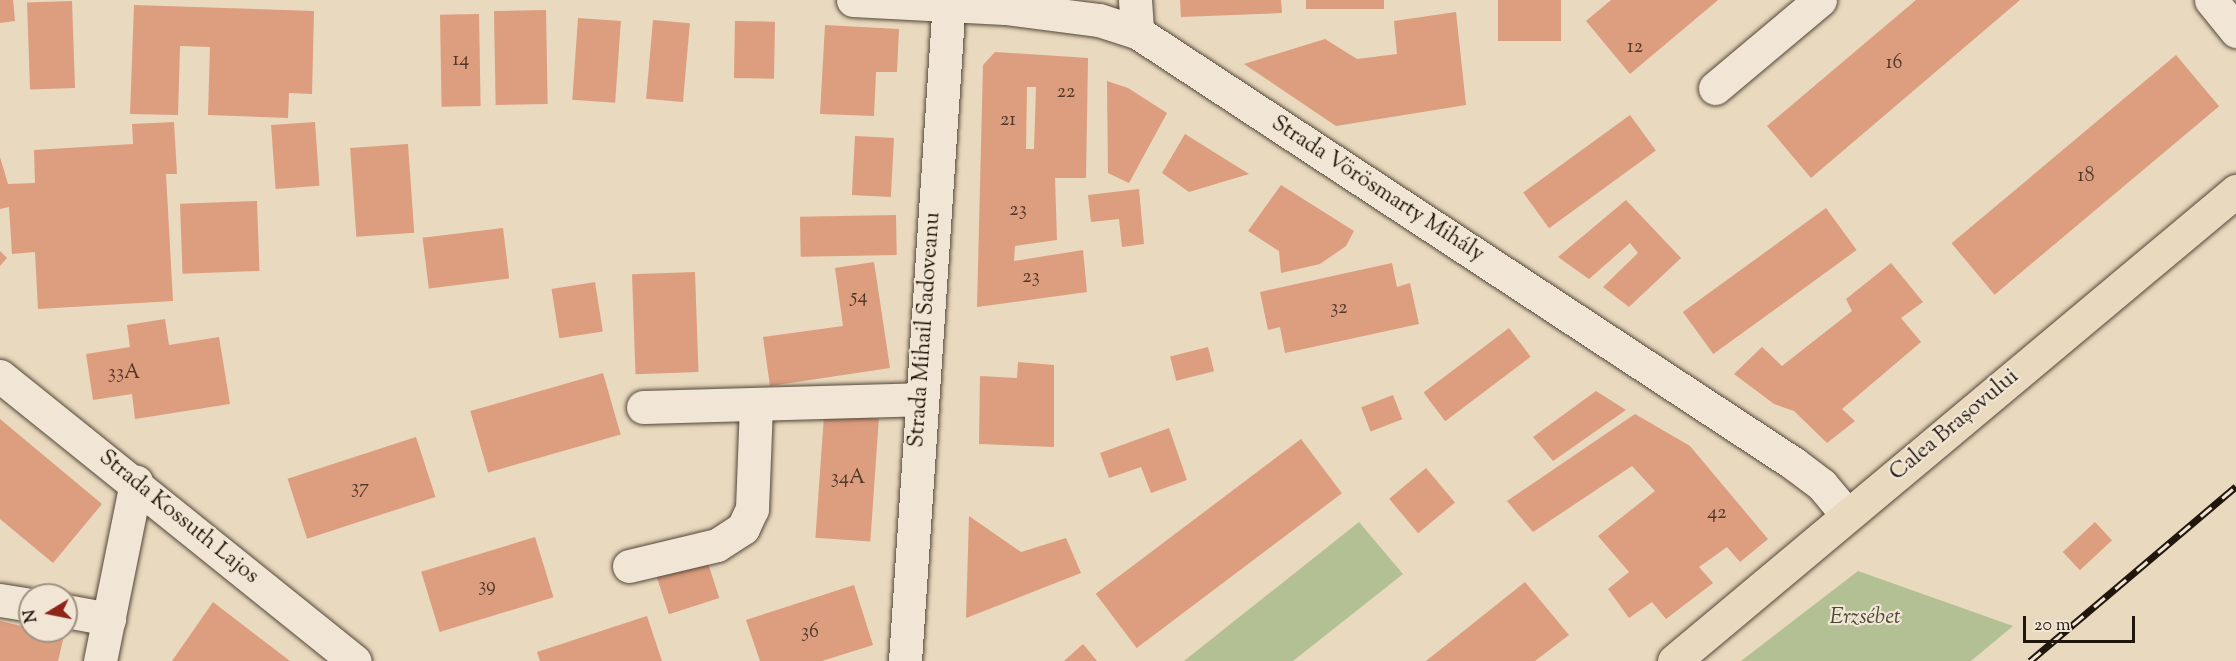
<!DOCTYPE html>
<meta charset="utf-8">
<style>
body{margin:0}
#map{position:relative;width:2236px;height:661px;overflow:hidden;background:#e9d9be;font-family:"Sorts Mill Goudy",serif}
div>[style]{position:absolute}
.green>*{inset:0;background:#b3c094}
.building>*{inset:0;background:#dd9d7f;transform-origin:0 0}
.roads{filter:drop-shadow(0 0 2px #534738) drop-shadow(0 0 2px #534738)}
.minor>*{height:33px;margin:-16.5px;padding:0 16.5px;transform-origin:16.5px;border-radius:16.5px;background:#f1e6d5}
.major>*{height:33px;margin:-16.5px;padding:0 16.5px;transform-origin:16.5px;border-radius:16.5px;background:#e9d9be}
.rail>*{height:7px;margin-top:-3.5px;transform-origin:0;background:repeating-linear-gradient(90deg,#f1e6d5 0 14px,#21160b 0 28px);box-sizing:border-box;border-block:2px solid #21160b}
span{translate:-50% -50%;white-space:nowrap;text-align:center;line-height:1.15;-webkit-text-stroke:4.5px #f1e6d5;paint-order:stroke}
.number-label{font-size:20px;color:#503828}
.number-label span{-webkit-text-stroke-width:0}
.street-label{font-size:22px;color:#21160b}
.park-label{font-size:22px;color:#4d4934;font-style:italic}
.north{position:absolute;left:18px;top:583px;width:60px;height:60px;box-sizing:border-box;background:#f1e6d5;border:2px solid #9e9384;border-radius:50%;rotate:260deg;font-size:16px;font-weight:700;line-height:24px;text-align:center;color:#21160b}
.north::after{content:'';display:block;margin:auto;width:21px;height:27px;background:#8f2418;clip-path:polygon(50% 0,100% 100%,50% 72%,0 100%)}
.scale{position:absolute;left:2023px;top:616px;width:112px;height:27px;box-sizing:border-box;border:3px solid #21160b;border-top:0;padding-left:8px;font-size:18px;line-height:21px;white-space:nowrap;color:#21160b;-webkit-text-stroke:4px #f1e6d5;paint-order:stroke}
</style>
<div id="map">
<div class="green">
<i style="clip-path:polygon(1359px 522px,1403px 574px,1293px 661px,1184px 661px)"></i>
<i style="clip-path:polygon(1858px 571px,2013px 626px,1971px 661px,1741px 661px)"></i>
</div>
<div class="building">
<i style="clip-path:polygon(0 0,13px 0,15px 21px,0 23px)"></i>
<i style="clip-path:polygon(1180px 0,1281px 0,1282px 13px,1181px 17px)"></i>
<i style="left:1306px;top:0;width:78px;height:9px"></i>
<i style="left:1498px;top:0;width:63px;height:41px"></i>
<i style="clip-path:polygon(1611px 0,1718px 0,1630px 74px,1586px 21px)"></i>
<i style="clip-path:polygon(1916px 0,2020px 0,1811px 178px,1767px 126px)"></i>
<i style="left:72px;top:1px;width:87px;height:45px;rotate:88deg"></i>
<i style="clip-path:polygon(134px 5px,314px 11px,312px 94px,289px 93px,288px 118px,208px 115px,210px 47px,180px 46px,178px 115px,130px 114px)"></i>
<i style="left:546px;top:10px;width:94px;height:52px;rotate:89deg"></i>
<i style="clip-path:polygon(1456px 12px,1466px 105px,1336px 126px,1244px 64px,1325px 39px,1357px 59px,1397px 54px,1394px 21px)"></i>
<i style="left:479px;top:14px;width:92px;height:39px;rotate:89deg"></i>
<i style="left:578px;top:18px;width:43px;height:82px;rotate:4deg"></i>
<i style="left:653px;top:20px;width:37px;height:79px;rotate:5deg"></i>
<i style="left:735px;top:21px;width:40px;height:57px;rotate:1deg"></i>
<i style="clip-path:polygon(825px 25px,899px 29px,897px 72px,876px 72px,874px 116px,820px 114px)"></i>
<i style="clip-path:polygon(evenodd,995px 52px,1088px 58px,1086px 178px,1055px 178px,1057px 240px,1015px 246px,1014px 261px,1083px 250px,1087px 292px,977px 307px,983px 65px,995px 52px,1027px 87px,1036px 87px,1034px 149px,1026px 149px,1027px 87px)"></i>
<i style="left:2176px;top:55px;width:67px;height:293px;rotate:50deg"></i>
<i style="clip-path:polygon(1107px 81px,1128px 88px,1167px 113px,1129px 183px,1108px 173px)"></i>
<i style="left:1630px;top:115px;width:44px;height:132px;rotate:54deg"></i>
<i style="clip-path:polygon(174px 122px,177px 174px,166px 174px,173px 301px,38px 309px,35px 252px,12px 254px,9px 207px,0 209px,0 157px,8px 184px,35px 183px,34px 150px,133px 144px,132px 124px)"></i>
<i style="left:315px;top:122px;width:64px;height:44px;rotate:86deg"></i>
<i style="clip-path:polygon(1185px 134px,1249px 174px,1189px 192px,1162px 173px)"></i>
<i style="left:855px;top:136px;width:39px;height:59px;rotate:3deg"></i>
<i style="left:408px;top:144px;width:89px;height:58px;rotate:86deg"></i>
<i style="clip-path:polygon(1281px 185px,1354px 231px,1346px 246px,1320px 264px,1281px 273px,1279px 251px,1248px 231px)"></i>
<i style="clip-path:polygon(1139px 189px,1144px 244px,1122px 247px,1119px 219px,1091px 222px,1088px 195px)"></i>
<i style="clip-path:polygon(1626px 200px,1681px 258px,1629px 307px,1603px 287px,1638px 253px,1630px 243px,1589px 279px,1558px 257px)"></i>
<i style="left:257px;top:201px;width:70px;height:77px;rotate:88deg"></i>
<i style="left:1826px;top:208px;width:52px;height:177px;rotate:54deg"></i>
<i style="left:896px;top:215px;width:40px;height:96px;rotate:89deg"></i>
<i style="left:503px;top:228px;width:51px;height:81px;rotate:83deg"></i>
<i style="clip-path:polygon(0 251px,7px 258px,0 266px)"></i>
<i style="clip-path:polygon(874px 262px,890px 368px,770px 386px,763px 337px,843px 326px,835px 268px)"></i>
<i style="clip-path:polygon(1392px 263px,1397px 287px,1410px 283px,1419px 324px,1285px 353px,1280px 327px,1268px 330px,1260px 292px)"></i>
<i style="clip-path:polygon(1891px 263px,1923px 302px,1901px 318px,1921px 342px,1842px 409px,1855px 421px,1827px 443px,1794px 411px,1774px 404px,1734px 374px,1762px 347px,1782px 366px,1852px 311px,1846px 299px)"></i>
<i style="left:695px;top:272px;width:100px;height:63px;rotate:88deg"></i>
<i style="left:595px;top:282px;width:50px;height:44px;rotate:81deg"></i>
<i style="clip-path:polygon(165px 319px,169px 345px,219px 337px,230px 404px,135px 419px,132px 394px,93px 400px,86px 354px,130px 347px,127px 325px)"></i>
<i style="left:1509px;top:328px;width:36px;height:107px;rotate:53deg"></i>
<i style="left:1208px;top:347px;width:25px;height:39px;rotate:76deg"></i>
<i style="clip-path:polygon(1018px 362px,1054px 365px,1054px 447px,979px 444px,980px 376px,1017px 378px)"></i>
<i style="left:603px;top:373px;width:64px;height:138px;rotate:74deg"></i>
<i style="clip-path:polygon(1596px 391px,1626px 410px,1553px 461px,1533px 437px)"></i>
<i style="left:1393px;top:395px;width:26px;height:34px;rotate:69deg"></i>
<i style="clip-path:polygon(1635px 414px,1690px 446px,1768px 539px,1740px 562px,1727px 547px,1699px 567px,1713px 583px,1666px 619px,1652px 602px,1629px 618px,1608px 589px,1629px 572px,1598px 536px,1655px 491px,1632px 466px,1533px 532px,1507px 501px)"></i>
<i style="left:824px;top:415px;width:55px;height:123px;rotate:4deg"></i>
<i style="clip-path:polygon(0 419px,102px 504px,53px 563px,0 519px)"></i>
<i style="clip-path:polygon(1169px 428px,1187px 480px,1151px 493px,1141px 467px,1109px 478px,1100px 453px)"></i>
<i style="left:416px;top:437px;width:63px;height:135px;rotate:72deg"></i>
<i style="left:1301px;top:439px;width:68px;height:257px;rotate:53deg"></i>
<i style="left:1426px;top:468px;width:45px;height:48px;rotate:50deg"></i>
<i style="clip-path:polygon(969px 516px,1021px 552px,1066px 538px,1081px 573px,966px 618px)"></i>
<i style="left:2095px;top:522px;width:25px;height:44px;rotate:47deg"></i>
<i style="left:535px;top:537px;width:63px;height:119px;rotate:73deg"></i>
<i style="left:706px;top:557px;width:43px;height:53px;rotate:72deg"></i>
<i style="clip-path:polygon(1525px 582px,1569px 635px,1535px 661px,1426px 661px)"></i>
<i style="clip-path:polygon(854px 585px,873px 645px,822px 661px,760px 661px,746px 620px)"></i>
<i style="clip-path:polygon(213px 602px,290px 661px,172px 661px)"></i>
<i style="clip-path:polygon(647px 616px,662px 661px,540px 661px,537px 652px)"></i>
<i style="clip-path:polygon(0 621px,30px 628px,30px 631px,64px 636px,58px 661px,0 661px)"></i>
<i style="clip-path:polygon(1083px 644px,1097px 661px,1064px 661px)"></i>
</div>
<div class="roads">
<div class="minor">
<i style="left:853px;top:0;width:152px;rotate:3deg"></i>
<i style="left:1005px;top:8px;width:95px;rotate:7.3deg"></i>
<i style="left:1099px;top:20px;width:40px;rotate:18deg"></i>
<i style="left:1137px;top:32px;width:785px;rotate:33.31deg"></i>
<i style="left:1793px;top:463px;width:36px;rotate:37deg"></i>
<i style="left:1822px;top:485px;width:39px;rotate:50deg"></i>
<i style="left:1135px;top:0;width:32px;rotate:86deg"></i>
<i style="left:2211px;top:0;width:40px;rotate:51deg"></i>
<i style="left:1715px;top:88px;width:137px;rotate:-40deg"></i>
<i style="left:0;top:376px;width:455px;rotate:38.8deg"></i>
<i style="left:643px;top:407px;width:278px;rotate:-1.6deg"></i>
<i style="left:629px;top:566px;width:90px;rotate:-13.4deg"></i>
<i style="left:717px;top:545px;width:31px;rotate:-33deg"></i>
<i style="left:743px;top:528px;width:21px;rotate:-65deg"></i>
<i style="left:752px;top:509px;width:105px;rotate:-87.8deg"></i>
<i style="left:0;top:600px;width:30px;rotate:9deg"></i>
<i style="left:66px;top:611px;width:44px;rotate:10.5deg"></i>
<i style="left:100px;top:661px;width:183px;rotate:-78.6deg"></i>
<i style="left:905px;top:661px;width:662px;rotate:-86.19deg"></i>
</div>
<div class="major">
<i style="left:1674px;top:661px;width:733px;rotate:-39.91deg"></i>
</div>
</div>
<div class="rail">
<i style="left:2030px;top:661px;width:270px;rotate:-40.3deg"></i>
</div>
<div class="number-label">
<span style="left:1635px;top:47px">12</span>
<span style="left:461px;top:60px">14</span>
<span style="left:1894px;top:63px">16</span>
<span style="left:1066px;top:92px">22</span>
<span style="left:1008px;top:120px">21</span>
<span style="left:2086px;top:176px">18</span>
<span style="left:1018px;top:210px">23</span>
<span style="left:1031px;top:277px">23</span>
<span style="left:859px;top:297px">54</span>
<span style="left:1339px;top:308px">32</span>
<span style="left:124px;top:373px">33A</span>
<span style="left:848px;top:478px">34A</span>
<span style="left:360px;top:488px">37</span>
<span style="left:1717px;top:513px">42</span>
<span style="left:487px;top:586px">39</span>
<span style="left:810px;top:632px">36</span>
</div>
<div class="street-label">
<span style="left:1377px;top:190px;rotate:33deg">Strada Vörösmarty Mihály</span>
<span style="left:926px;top:330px;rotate:-86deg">Strada Mihail Sadoveanu</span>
<span style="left:1955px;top:426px;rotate:-40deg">Calea Brașovului</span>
<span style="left:178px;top:518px;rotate:39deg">Strada Kossuth Lajos</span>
</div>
<div class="park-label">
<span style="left:1865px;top:619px">Erzsébet</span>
</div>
<div class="north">N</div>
<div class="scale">20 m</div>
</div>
